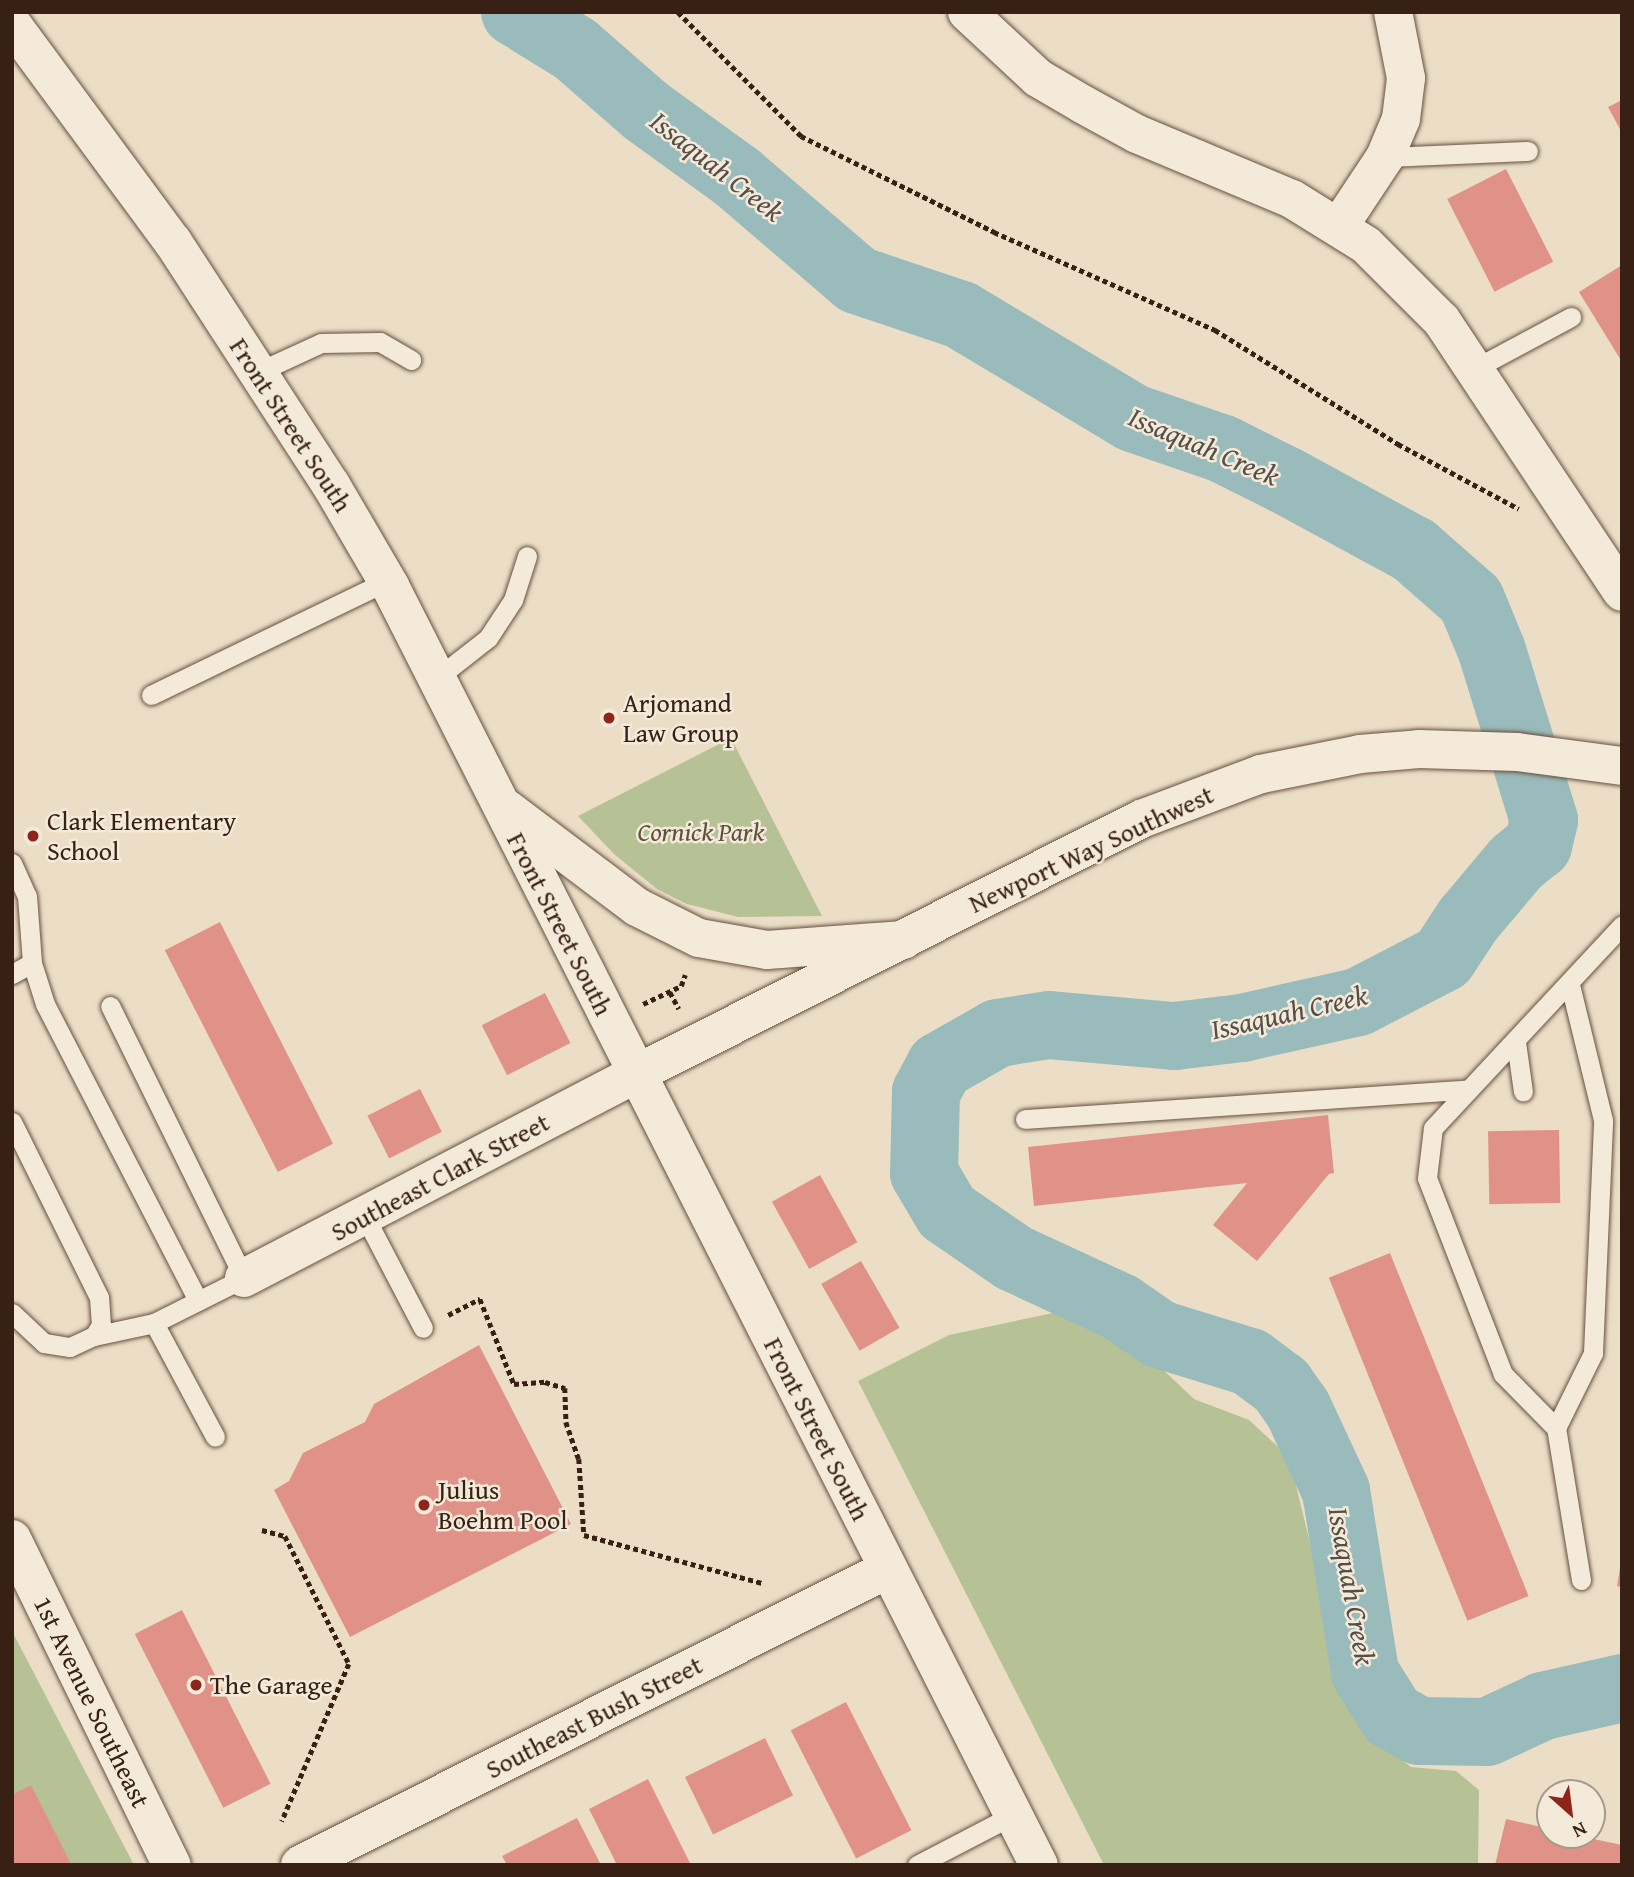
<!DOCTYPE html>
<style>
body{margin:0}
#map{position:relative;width:1634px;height:1877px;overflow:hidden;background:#ecdec6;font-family:"Gentium Book Plus",serif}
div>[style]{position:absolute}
.green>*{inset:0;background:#b7c196}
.river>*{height:68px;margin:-34px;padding:0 34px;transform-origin:34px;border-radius:34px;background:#9abbbb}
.building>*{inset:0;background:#e09288;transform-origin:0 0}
.path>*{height:4.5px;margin-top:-2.25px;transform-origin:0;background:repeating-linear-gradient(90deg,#392015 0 5px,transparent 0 8.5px)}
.roads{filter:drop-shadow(0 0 2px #665041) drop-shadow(0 0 2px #665041)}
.service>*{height:19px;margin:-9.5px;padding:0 9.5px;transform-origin:9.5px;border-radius:9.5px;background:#f3eada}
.minor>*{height:38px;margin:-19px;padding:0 19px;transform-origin:19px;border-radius:19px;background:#f3eada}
.tertiary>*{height:38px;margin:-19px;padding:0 19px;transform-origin:19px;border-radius:19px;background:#f3eada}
.secondary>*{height:38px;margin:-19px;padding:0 19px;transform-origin:19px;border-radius:19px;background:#f3eada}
.dots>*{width:19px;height:19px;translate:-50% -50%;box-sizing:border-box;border:4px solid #f3eada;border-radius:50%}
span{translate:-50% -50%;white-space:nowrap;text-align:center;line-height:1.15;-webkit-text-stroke:5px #f3eada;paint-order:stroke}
.street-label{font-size:26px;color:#392015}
.poi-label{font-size:26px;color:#392015}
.left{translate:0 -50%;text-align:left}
.park-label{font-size:26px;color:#5f503c;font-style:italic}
.water-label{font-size:28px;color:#564e47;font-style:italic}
.frame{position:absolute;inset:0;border:14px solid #392015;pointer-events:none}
.north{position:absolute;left:1536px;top:1779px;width:70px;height:70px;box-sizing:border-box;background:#f3eada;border:2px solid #a9998b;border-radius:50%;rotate:152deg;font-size:19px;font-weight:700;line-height:28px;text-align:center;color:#392015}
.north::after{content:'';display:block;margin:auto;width:24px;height:32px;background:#8f2418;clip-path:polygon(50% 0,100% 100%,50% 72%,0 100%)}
</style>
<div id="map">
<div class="green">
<i style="clip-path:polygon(731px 738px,822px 916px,738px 917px,687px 904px,657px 889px,615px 855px,578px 816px)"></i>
<i style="clip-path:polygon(1072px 1309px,1156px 1363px,1194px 1399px,1249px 1420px,1289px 1457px,1346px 1690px,1374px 1739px,1411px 1767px,1456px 1771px,1479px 1790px,1478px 1865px,1104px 1865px,858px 1381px,949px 1335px)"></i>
<i style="clip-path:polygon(12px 1631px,134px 1865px,12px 1865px)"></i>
</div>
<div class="river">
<i style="left:515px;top:12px;width:70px;rotate:31.7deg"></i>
<i style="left:575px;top:49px;width:94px;rotate:41.1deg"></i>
<i style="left:646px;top:111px;width:112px;rotate:36deg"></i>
<i style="left:737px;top:177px;width:158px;rotate:40.6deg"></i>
<i style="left:857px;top:280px;width:110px;rotate:18.6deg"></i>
<i style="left:961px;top:315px;width:200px;rotate:30.9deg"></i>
<i style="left:1133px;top:418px;width:95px;rotate:19deg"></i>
<i style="left:1223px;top:449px;width:69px;rotate:26.6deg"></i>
<i style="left:1285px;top:480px;width:147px;rotate:28.5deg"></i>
<i style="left:1414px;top:550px;width:76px;rotate:41.3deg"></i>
<i style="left:1471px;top:600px;width:55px;rotate:67.6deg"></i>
<i style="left:1492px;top:651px;width:177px;rotate:72.9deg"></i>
<i style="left:1544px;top:820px;width:26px;rotate:103deg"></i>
<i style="left:1538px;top:845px;width:28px;rotate:141deg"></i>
<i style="left:1516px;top:863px;width:75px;rotate:130.1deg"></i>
<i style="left:1468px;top:920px;width:45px;rotate:123.3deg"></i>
<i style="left:1443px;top:958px;width:96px;rotate:152.6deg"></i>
<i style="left:1358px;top:1002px;width:119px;rotate:167.4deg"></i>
<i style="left:1242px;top:1028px;width:68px;rotate:173.3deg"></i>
<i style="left:1174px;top:1036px;width:125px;rotate:-175deg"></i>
<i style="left:1049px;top:1025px;width:52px;rotate:171.1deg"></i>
<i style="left:998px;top:1033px;width:67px;rotate:150.4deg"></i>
<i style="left:940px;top:1066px;width:30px;rotate:118deg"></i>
<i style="left:926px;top:1092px;width:81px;rotate:91.4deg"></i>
<i style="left:924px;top:1173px;width:45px;rotate:59.5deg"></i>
<i style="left:947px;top:1212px;width:81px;rotate:34.5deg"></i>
<i style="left:1014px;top:1258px;width:117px;rotate:24.8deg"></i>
<i style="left:1120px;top:1307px;width:47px;rotate:34.7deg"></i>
<i style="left:1159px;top:1334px;width:95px;rotate:17.1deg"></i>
<i style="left:1250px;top:1362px;width:39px;rotate:37deg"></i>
<i style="left:1281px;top:1385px;width:29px;rotate:55deg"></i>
<i style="left:1298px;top:1409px;width:90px;rotate:65.1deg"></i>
<i style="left:1336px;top:1491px;width:184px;rotate:80.9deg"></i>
<i style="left:1365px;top:1673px;width:51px;rotate:57.9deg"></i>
<i style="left:1392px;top:1716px;width:31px;rotate:29deg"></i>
<i style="left:1419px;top:1731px;width:68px;rotate:0.8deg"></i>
<i style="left:1487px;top:1732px;width:62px;rotate:-24.9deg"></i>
<i style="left:1543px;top:1706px;width:81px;rotate:-12.8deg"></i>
</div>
<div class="building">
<i style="clip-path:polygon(1622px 100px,1622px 133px,1608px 107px)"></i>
<i style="left:1506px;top:169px;width:104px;height:66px;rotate:63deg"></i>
<i style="clip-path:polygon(1622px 265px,1622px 362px,1579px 292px)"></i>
<i style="left:220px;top:922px;width:249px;height:62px;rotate:63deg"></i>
<i style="left:545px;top:993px;width:56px;height:71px;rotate:63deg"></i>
<i style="left:420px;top:1089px;width:48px;height:59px;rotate:63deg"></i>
<i style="clip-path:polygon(1328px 1115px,1334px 1173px,1329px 1174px,1257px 1261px,1213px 1225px,1247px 1183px,1034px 1206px,1028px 1147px)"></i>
<i style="left:1559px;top:1130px;width:73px;height:71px;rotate:89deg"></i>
<i style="left:820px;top:1175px;width:77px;height:55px;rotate:61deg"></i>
<i style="left:1390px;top:1253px;width:370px;height:66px;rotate:68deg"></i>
<i style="left:861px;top:1261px;width:77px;height:46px;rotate:60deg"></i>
<i style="clip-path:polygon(479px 1345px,571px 1524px,350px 1637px,274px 1490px,289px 1481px,303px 1453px,365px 1422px,374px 1404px)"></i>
<i style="clip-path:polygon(1620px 1568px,1622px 1568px,1622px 1587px,1617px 1586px)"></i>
<i style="left:182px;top:1610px;width:195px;height:53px;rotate:63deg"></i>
<i style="left:846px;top:1702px;width:144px;height:62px;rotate:63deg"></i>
<i style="left:765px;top:1738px;width:64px;height:89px;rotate:64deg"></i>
<i style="clip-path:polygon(648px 1779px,691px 1865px,617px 1865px,589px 1809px)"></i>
<i style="clip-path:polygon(31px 1785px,70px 1862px,65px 1865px,15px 1865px,12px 1859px,12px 1795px)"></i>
<i style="clip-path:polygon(577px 1818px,601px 1865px,507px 1865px,502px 1856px)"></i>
<i style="clip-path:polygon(1506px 1819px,1550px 1829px,1550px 1835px,1575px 1835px,1622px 1845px,1622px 1865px,1495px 1865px)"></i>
</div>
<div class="path">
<i style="left:678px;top:12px;width:175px;rotate:45.2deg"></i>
<i style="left:801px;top:136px;width:216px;rotate:26.4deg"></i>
<i style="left:994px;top:232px;width:242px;rotate:23.9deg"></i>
<i style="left:1215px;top:330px;width:216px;rotate:31.9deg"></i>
<i style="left:1398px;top:444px;width:137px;rotate:28.2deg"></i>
<i style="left:670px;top:992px;width:19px;rotate:62deg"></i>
<i style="left:643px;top:1004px;width:42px;rotate:-25.3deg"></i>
<i style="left:681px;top:986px;width:12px;rotate:-70deg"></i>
<i style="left:448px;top:1315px;width:36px;rotate:-27deg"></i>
<i style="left:480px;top:1299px;width:92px;rotate:68.2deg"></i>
<i style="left:514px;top:1384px;width:31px;rotate:-4deg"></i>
<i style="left:545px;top:1382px;width:21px;rotate:17deg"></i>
<i style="left:565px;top:1388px;width:34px;rotate:88deg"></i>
<i style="left:566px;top:1422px;width:39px;rotate:71deg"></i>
<i style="left:579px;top:1459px;width:76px;rotate:86.2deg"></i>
<i style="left:584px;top:1535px;width:184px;rotate:15.1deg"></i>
<i style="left:262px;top:1530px;width:24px;rotate:15deg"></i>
<i style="left:285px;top:1536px;width:143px;rotate:63.4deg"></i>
<i style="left:349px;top:1664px;width:171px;rotate:113.1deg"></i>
</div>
<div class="roads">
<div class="service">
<i style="left:1385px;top:157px;width:143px;rotate:-2.4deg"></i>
<i style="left:1476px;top:368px;width:108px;rotate:-28.2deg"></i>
<i style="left:258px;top:372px;width:69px;rotate:-24.7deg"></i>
<i style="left:321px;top:343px;width:59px;rotate:-1deg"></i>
<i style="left:380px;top:342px;width:36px;rotate:30deg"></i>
<i style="left:437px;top:678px;width:65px;rotate:-38.1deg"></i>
<i style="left:488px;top:638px;width:45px;rotate:-56.7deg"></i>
<i style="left:513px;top:600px;width:46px;rotate:-72.3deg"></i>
<i style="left:151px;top:695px;width:262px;rotate:-25.8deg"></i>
<i style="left:12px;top:863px;width:36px;rotate:66deg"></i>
<i style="left:27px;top:896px;width:67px;rotate:85.7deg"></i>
<i style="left:32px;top:963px;width:43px;rotate:72.4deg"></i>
<i style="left:45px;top:1004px;width:334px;rotate:62.7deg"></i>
<i style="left:12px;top:974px;width:23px;rotate:-29deg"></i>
<i style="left:1516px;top:1042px;width:50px;rotate:82deg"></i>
<i style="left:1025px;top:1119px;width:442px;rotate:-3.8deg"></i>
<i style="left:12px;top:1122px;width:195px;rotate:63.6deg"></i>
<i style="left:99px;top:1297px;width:28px;rotate:86deg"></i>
<i style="left:101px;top:1325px;width:13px;rotate:122deg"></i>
<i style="left:365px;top:1217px;width:125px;rotate:62.4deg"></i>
<i style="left:12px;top:1313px;width:44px;rotate:43.2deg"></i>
<i style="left:44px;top:1343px;width:26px;rotate:9deg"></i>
<i style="left:70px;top:1347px;width:26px;rotate:-25deg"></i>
<i style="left:94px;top:1336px;width:61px;rotate:-12.2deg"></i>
<i style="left:154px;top:1323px;width:101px;rotate:-26.6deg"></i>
<i style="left:244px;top:1278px;width:303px;rotate:-116.2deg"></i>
<i style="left:154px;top:1323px;width:129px;rotate:61.8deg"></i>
<i style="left:1556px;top:1428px;width:84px;rotate:-63.7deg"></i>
<i style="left:1593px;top:1353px;width:233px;rotate:-87.5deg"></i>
<i style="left:1603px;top:1120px;width:139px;rotate:-103.7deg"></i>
<i style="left:1581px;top:1580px;width:154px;rotate:-99.3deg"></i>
<i style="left:1556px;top:1428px;width:76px;rotate:-134.5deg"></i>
<i style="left:1503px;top:1374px;width:210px;rotate:-111.2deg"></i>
<i style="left:1427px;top:1178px;width:50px;rotate:-83.2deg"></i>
<i style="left:1433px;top:1128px;width:277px;rotate:-47deg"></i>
<i style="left:917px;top:1865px;width:108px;rotate:-27.5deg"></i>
</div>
<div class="minor">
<i style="left:967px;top:12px;width:97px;rotate:42.9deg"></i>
<i style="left:1038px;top:78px;width:53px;rotate:30.4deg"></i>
<i style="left:1084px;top:105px;width:60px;rotate:28.7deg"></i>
<i style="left:1137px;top:134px;width:168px;rotate:22.8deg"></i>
<i style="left:1292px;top:199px;width:87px;rotate:31.9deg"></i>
<i style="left:1366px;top:245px;width:107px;rotate:45deg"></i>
<i style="left:1442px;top:321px;width:325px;rotate:56.4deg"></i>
<i style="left:1340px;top:225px;width:82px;rotate:-56.5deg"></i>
<i style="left:1385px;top:157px;width:41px;rotate:-67.2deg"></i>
<i style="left:1401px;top:119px;width:41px;rotate:-83deg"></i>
<i style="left:1406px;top:78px;width:67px;rotate:-101.1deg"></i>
<i style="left:244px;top:1278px;width:442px;rotate:-27.5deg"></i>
<i style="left:12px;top:1539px;width:363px;rotate:63.9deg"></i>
<i style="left:300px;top:1865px;width:658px;rotate:-26.72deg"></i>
</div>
<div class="tertiary">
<i style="left:636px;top:1074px;width:566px;rotate:-26.79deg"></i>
<i style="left:1141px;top:819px;width:128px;rotate:-20.6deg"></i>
<i style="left:1261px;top:774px;width:101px;rotate:-11.4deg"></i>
<i style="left:1360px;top:754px;width:59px;rotate:-4.8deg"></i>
<i style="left:1419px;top:749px;width:98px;rotate:1.8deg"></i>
<i style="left:1517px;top:752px;width:106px;rotate:7.6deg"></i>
</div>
<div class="secondary">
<i style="left:12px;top:24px;width:271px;rotate:53.6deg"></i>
<i style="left:173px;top:242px;width:290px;rotate:57deg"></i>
<i style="left:331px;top:485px;width:117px;rotate:59.7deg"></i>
<i style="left:390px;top:586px;width:1434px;rotate:63.1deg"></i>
<i style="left:507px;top:809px;width:163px;rotate:37deg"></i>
<i style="left:637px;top:907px;width:69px;rotate:26.6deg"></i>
<i style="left:699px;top:938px;width:69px;rotate:10deg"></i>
<i style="left:767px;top:950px;width:137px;rotate:-4.2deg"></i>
</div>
</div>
<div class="dots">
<i style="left:609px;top:718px;background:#8f2418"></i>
<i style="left:33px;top:836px;background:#8f2418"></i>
<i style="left:424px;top:1505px;background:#8f2418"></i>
<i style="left:196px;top:1685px;background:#8f2418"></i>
</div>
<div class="street-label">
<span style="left:291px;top:425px;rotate:57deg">Front Street South</span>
<span style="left:1091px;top:849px;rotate:-25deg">Newport Way Southwest</span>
<span style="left:560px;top:924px;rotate:63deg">Front Street South</span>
<span style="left:440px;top:1177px;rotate:-28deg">Southeast Clark Street</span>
<span style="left:817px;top:1429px;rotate:63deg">Front Street South</span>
<span style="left:92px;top:1702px;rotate:64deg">1st Avenue Southeast</span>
<span style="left:594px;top:1717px;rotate:-27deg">Southeast Bush Street</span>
</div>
<div class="poi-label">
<span class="left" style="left:623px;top:718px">Arjomand<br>Law Group</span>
<span class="left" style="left:47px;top:836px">Clark Elementary<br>School</span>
<span class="left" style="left:438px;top:1505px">Julius<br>Boehm Pool</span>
<span class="left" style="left:210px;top:1685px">The Garage</span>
</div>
<div class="park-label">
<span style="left:701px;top:832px">Cornick Park</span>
</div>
<div class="water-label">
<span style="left:717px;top:166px;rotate:38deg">Issaquah Creek</span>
<span style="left:1204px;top:446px;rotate:23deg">Issaquah Creek</span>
<span style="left:1289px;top:1012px;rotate:-13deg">Issaquah Creek</span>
<span style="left:1352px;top:1586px;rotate:80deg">Issaquah Creek</span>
</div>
<div class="frame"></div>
<div class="north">N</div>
</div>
